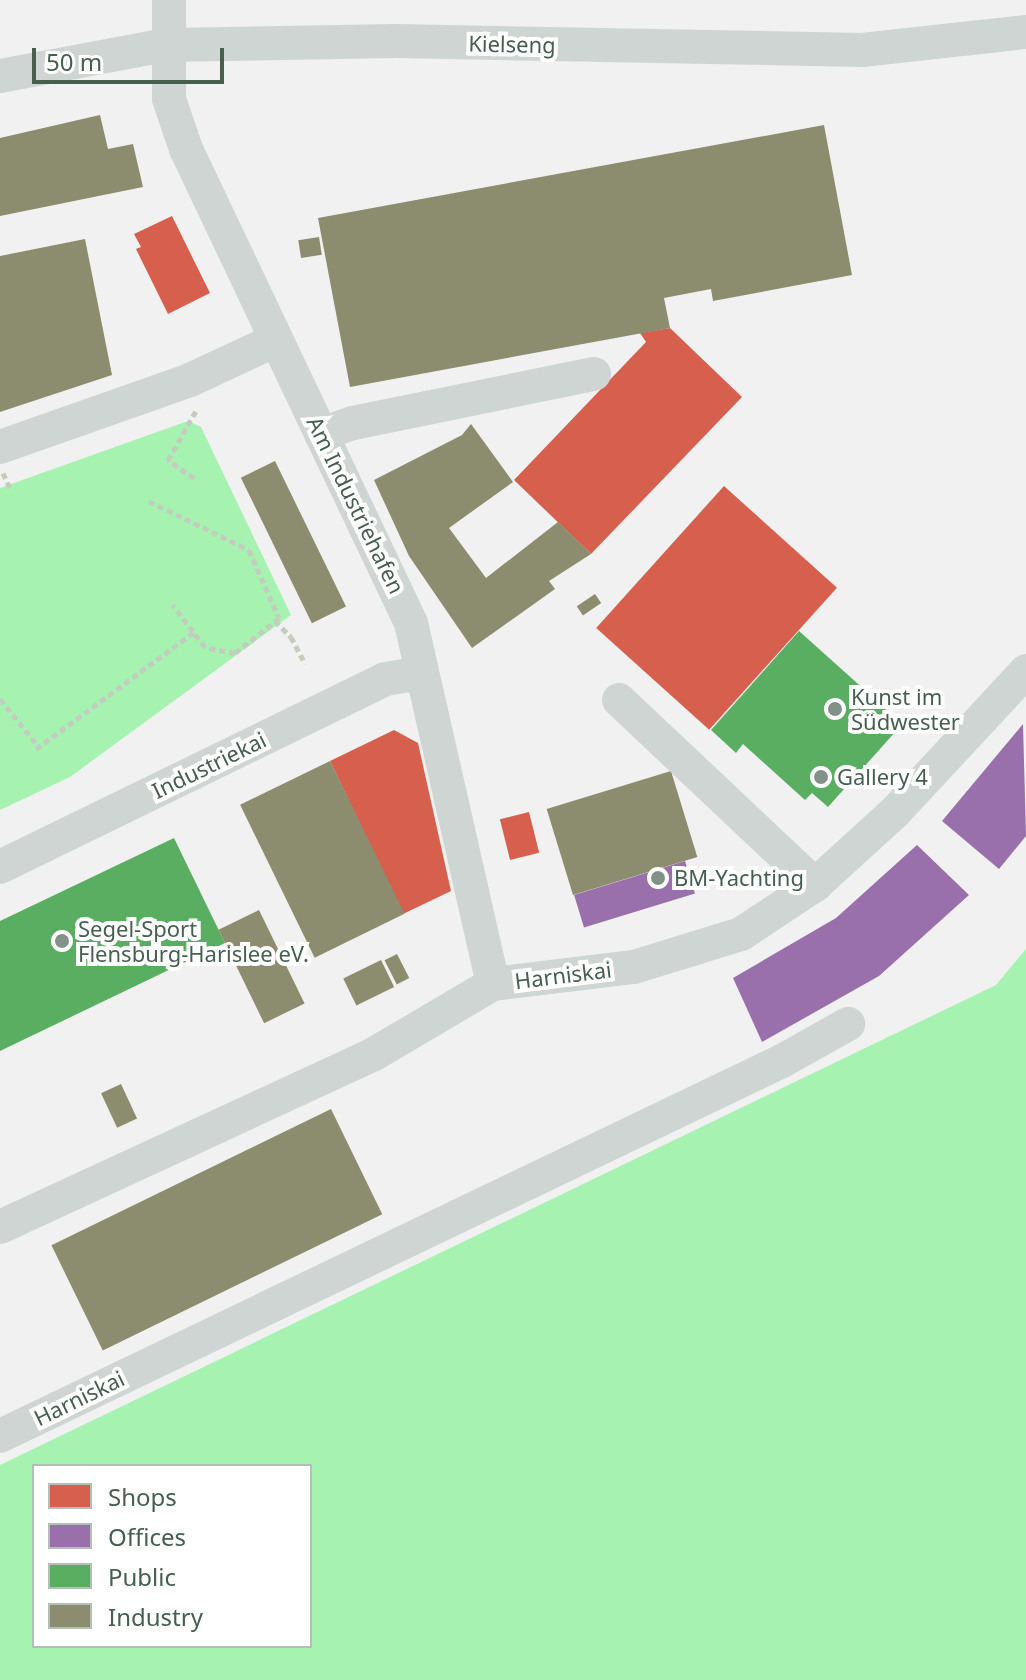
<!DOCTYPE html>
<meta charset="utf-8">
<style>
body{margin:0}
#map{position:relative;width:1026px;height:1680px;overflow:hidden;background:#f2f1f2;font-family:"Noto Sans",sans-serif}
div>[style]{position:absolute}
.water>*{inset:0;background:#a6f2b0}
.shops>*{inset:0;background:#d6604d;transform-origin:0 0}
.offices>*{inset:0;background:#9970ab;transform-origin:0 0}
.public>*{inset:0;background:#5aae61}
.industry>*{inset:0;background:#8c8c6e;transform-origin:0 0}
.path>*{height:5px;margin-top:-2.5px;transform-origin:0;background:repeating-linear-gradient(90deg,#c4ccbe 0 6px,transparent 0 10px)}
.minor>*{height:34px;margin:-17px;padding:0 17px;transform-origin:17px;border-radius:17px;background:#cfd5d2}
.dots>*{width:22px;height:22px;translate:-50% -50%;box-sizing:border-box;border:4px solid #fff;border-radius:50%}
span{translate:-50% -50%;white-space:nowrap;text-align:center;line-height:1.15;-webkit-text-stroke:8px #fff;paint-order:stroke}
.street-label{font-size:22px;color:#465f50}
.poi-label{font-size:22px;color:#465f50}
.left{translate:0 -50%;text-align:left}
.legend{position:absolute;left:32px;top:1464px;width:280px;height:184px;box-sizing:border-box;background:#fff;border:2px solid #b5bfb9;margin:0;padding:10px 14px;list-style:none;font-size:24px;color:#465f50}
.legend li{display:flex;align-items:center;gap:16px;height:40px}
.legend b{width:40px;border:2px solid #b5bfb9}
.scale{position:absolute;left:32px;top:48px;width:192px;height:36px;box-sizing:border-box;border:4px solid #465f50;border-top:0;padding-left:10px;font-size:24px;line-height:28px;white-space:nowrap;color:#465f50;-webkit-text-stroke:6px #fff;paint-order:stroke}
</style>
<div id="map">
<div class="water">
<i style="clip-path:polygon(188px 421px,201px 427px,291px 615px,70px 777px,0 810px,0 488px)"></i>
<i style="clip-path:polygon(evenodd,1026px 949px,1026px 1680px,0 1680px,0 1465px,996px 985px,1026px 949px,310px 1466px,310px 1646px,34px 1646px,34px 1466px,310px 1466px)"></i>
</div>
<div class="shops">
<i style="clip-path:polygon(172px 216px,210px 293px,168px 314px,136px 249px,141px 247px,134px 234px)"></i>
<i style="clip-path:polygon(670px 328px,742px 397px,591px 554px,514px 480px,646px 342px,640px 333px)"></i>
<i style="left:724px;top:486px;width:152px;height:191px;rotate:42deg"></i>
<i style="clip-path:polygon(394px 730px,418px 743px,451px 891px,403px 914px,330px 761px)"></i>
<i style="left:529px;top:812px;width:42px;height:30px;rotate:76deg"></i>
</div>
<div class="offices">
<i style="clip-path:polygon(1023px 724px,1026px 836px,999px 869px,942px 821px)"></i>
<i style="clip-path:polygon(917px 845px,969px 895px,879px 976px,762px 1042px,733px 978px,836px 918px)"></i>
<i style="left:685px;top:861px;width:34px;height:116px;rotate:73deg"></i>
</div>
<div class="public">
<i style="clip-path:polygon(799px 631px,886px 709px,881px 715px,897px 730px,828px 807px,812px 793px,805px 800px,743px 744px,736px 753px,711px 730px)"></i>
<i style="clip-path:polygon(174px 838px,225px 943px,0 1051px,0 921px)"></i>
</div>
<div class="industry">
<i style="clip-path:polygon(100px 115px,108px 149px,133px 144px,143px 187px,0 216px,0 138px)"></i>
<i style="clip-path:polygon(824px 125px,852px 275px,713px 301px,711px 289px,664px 298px,670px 328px,350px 387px,318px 218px)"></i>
<i style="left:319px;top:237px;width:18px;height:21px;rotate:81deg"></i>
<i style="clip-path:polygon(85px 239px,112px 375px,0 412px,0 256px)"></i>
<i style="clip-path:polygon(471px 424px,513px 482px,449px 528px,486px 578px,558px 522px,591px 554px,549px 581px,555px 589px,472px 648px,409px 556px,374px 480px,462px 435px)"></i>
<i style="left:275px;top:461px;width:162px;height:38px;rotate:64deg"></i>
<i style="left:595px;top:594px;width:11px;height:22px;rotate:56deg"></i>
<i style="left:330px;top:761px;width:170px;height:100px;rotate:64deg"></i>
<i style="left:671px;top:771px;width:90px;height:130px;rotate:73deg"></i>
<i style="left:259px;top:910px;width:104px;height:45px;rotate:64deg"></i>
<i style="left:397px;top:954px;width:27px;height:14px;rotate:63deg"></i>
<i style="left:381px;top:960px;width:30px;height:42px;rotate:64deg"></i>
<i style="left:121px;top:1084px;width:38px;height:22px;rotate:65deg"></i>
<i style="left:331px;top:1109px;width:117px;height:311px;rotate:64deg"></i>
</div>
<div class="path">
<i style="left:3px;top:473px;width:19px;rotate:65deg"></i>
<i style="left:194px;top:478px;width:32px;rotate:-145deg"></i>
<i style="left:168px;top:460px;width:59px;rotate:-60.4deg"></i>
<i style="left:149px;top:501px;width:111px;rotate:26.1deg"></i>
<i style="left:249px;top:550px;width:74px;rotate:66.2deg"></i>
<i style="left:279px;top:618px;width:56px;rotate:141.5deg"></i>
<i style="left:235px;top:653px;width:31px;rotate:-169deg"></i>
<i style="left:205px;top:647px;width:53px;rotate:-127.3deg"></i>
<i style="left:275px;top:621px;width:23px;rotate:45deg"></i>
<i style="left:291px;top:637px;width:30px;rotate:62deg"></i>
<i style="left:0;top:699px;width:62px;rotate:50.9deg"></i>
<i style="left:36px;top:749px;width:197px;rotate:-36.5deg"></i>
</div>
<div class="minor">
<i style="left:169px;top:0;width:99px;rotate:90deg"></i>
<i style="left:169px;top:99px;width:53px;rotate:71.2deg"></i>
<i style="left:186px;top:149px;width:525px;rotate:64.61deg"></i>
<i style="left:411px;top:623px;width:370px;rotate:77.2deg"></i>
<i style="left:0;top:76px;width:169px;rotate:-10.6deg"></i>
<i style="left:166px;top:45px;width:230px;rotate:-1deg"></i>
<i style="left:396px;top:41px;width:466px;rotate:1.1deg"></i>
<i style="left:862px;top:50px;width:165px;rotate:-6.3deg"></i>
<i style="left:321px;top:434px;width:34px;rotate:-19deg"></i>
<i style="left:353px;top:423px;width:246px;rotate:-11.5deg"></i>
<i style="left:0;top:447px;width:201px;rotate:-19.4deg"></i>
<i style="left:190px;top:380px;width:93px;rotate:-24.9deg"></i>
<i style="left:619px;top:700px;width:270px;rotate:43.3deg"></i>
<i style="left:0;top:867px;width:428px;rotate:-26deg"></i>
<i style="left:385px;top:679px;width:37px;rotate:-9deg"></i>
<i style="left:0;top:1227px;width:412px;rotate:-24.8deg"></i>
<i style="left:374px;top:1054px;width:138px;rotate:-30.5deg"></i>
<i style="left:493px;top:984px;width:142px;rotate:-6.9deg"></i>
<i style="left:634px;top:967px;width:112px;rotate:-17.1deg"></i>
<i style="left:741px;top:934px;width:89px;rotate:-33.5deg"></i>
<i style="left:815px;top:885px;width:110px;rotate:-42.4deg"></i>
<i style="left:896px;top:811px;width:191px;rotate:-47.1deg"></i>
<i style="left:0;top:1436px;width:867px;rotate:-25.62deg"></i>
<i style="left:782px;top:1061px;width:76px;rotate:-29.3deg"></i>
</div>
<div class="dots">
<i style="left:835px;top:709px;background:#829289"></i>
<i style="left:821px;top:777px;background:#829289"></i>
<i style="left:658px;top:878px;background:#829289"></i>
<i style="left:62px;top:941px;background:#829289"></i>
</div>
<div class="street-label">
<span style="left:512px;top:44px;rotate:1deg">Kielseng</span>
<span style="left:356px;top:505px;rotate:64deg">Am Industriehafen</span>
<span style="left:209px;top:765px;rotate:-26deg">Industriekai</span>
<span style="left:563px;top:975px;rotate:-7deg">Harniskai</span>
<span style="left:79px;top:1398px;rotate:-26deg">Harniskai</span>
</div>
<div class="poi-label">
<span class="left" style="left:851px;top:709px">Kunst im<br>Südwester</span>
<span class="left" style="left:837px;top:777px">Gallery 4</span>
<span class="left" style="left:674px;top:878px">BM-Yachting</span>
<span class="left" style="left:78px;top:941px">Segel-Sport<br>Flensburg-Harislee eV.</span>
</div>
<ul class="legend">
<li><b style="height:22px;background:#d6604d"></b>Shops</li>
<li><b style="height:22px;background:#9970ab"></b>Offices</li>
<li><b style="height:22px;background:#5aae61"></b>Public</li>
<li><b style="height:22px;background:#8c8c6e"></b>Industry</li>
</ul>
<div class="scale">50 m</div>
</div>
